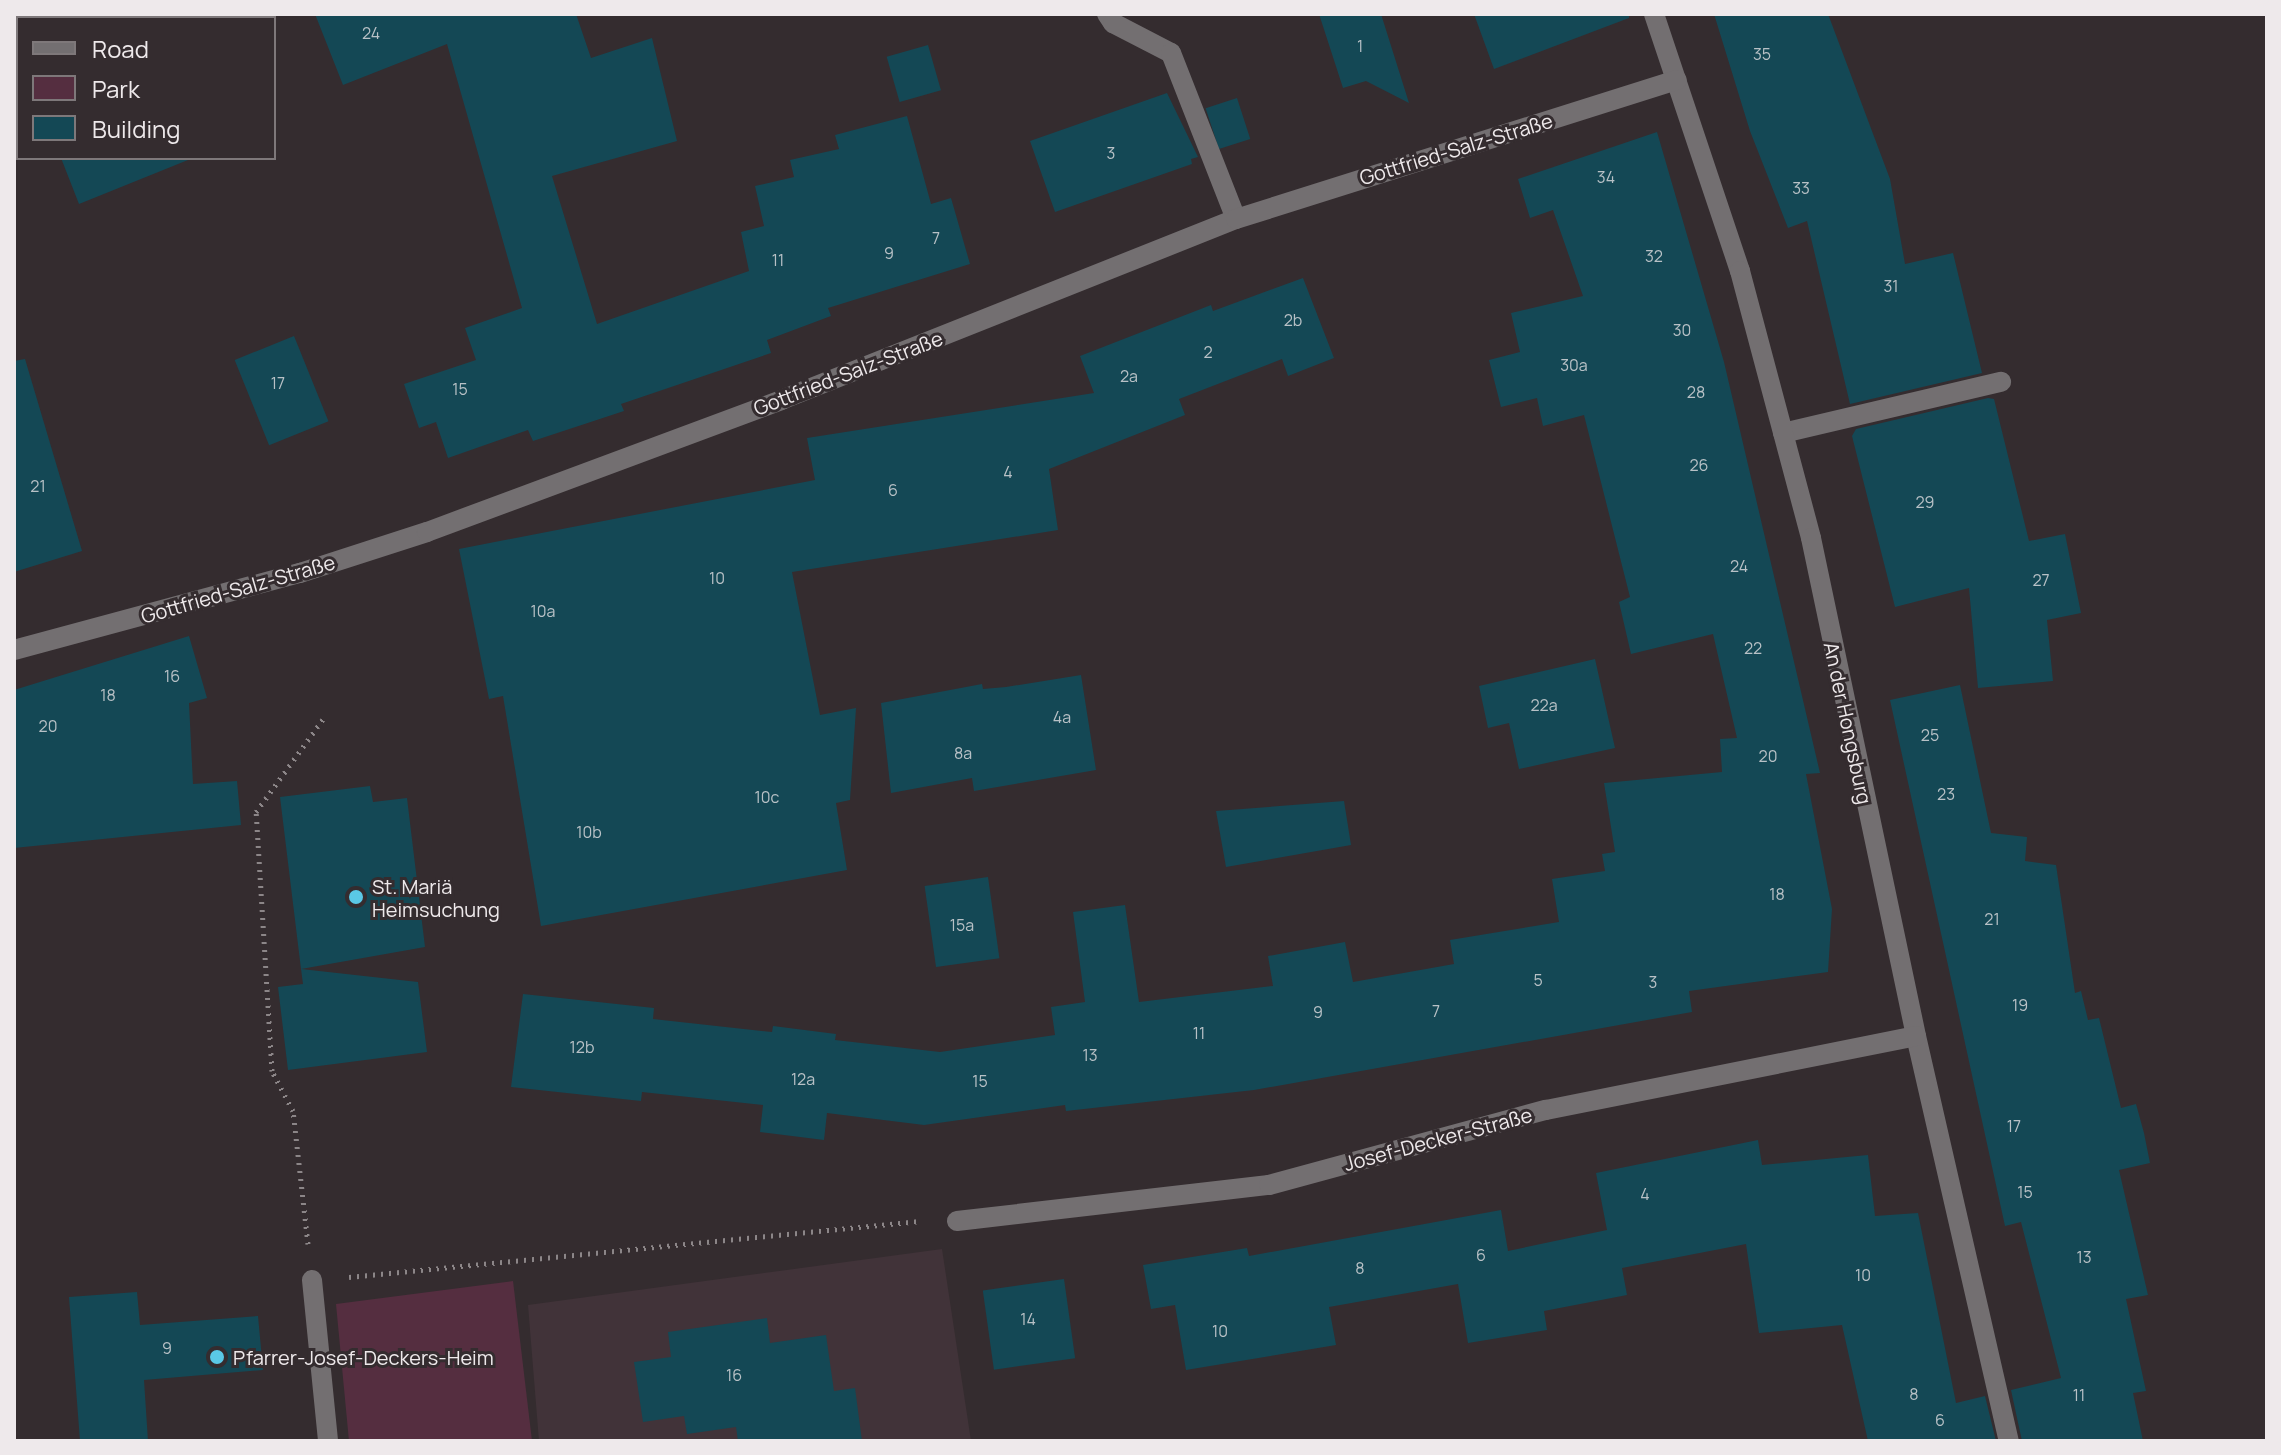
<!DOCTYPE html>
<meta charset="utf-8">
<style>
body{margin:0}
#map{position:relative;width:2281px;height:1455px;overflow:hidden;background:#342c2f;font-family:Manrope,sans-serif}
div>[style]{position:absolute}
.built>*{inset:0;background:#413339}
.green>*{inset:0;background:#552e40}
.building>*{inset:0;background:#144855;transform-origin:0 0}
.path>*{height:5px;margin-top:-2.5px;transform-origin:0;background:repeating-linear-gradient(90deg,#8c8688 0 2px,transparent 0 8px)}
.lane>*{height:20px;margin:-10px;padding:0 10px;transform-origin:10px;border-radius:10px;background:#736f71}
.street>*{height:20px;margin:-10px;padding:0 10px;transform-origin:10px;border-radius:10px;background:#736f71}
.dots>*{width:22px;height:22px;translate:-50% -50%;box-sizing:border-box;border:4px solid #342c2f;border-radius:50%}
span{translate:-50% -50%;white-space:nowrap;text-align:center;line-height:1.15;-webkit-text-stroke:6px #342c2f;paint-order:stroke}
.number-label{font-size:16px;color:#b8c1c6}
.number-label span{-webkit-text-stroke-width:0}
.street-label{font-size:20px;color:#eee9eb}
.poi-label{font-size:20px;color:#eee9eb}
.left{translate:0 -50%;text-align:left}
.frame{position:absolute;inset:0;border:16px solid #eee9eb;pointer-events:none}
.legend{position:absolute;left:16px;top:16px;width:260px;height:144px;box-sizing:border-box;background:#342c2f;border:2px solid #7e787a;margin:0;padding:10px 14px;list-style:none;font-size:24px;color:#eee9eb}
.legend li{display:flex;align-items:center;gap:16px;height:40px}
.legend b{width:40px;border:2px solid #7e787a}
</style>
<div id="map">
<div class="built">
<i style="clip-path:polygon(942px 1249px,971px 1441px,539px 1441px,528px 1305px)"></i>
</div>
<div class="green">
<i style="clip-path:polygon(513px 1281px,532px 1441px,349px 1441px,336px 1304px)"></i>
</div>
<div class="building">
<i style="clip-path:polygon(315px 14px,576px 14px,591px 58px,652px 38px,677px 141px,552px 176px,597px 324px,749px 271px,741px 232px,764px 226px,755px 186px,794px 177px,790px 160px,839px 149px,835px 135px,907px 116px,931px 204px,951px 198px,970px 264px,828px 308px,831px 316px,767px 340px,771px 353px,621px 404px,624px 411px,533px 441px,528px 430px,448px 458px,436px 422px,419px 428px,404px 384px,476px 360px,465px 328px,522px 308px,447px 44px,343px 85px)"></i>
<i style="clip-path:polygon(1319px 14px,1381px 14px,1409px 103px,1366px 81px,1343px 88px)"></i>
<i style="clip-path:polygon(1474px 14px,1629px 14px,1629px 18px,1494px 69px)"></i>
<i style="clip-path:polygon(1714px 14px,1828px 14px,1890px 179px,1905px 264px,1953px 253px,1982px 373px,1850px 404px,1807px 221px,1788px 228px,1750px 131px)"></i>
<i style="left:928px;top:45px;width:47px;height:43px;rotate:74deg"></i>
<i style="clip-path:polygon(1167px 93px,1198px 157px,1191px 159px,1192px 164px,1055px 212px,1030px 141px)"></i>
<i style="left:1237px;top:98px;width:43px;height:33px;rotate:72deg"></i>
<i style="clip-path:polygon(1657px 132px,1724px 362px,1820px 773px,1806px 774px,1832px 909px,1828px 972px,1689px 991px,1692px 1012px,1254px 1090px,1066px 1111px,1065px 1105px,924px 1125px,827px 1113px,824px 1140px,760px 1132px,763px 1105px,642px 1092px,641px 1101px,511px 1087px,523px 994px,654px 1008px,653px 1019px,772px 1032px,773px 1026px,836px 1034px,835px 1040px,940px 1052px,1055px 1035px,1051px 1007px,1085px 1002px,1073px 912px,1125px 905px,1139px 1002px,1273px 986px,1268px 956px,1345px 942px,1353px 982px,1454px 964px,1450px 940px,1559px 922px,1552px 879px,1605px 871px,1602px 854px,1615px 852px,1604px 783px,1722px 772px,1720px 739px,1737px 738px,1713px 634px,1631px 654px,1619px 602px,1630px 597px,1584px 415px,1543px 426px,1537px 398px,1501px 407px,1489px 360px,1520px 352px,1511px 313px,1583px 296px,1553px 210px,1530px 218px,1518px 179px)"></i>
<i style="clip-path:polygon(61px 158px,188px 158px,188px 160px,79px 204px)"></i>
<i style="clip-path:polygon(1303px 278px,1334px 358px,1288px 376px,1282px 359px,1179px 399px,1185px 415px,1049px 469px,1058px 530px,792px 572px,820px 715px,856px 708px,850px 800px,836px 803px,847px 870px,541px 926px,503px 696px,489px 699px,459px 549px,815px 480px,807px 438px,1094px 393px,1080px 356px,1211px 305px,1213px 311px)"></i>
<i style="left:294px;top:336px;width:92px;height:64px;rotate:68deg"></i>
<i style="clip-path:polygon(25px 359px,82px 551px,14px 572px,14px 361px)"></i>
<i style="clip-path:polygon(1988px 398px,1994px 399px,2029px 541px,2065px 534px,2081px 613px,2047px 620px,2053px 681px,1978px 688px,1969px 588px,1895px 607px,1852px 436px,1856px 429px)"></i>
<i style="clip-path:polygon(189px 636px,207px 698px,189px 703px,193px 784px,237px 781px,241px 825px,14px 848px,14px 690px)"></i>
<i style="clip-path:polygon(1595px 659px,1615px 748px,1519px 769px,1509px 723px,1488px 728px,1479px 686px)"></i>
<i style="clip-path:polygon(1081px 675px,1096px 770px,974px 791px,972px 778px,891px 793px,881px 703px,982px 684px,983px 689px,1006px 687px)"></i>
<i style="clip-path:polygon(1960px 685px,1991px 833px,2027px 837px,2025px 861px,2056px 865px,2075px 993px,2081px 991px,2088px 1020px,2099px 1018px,2121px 1108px,2136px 1104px,2144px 1133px,2150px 1163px,2119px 1170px,2148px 1295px,2126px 1299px,2146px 1391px,2133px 1393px,2143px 1441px,2022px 1441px,2011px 1390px,2061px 1378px,2021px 1222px,2005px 1226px,1890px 700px)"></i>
<i style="clip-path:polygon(370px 786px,373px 802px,407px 798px,425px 947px,301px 969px,280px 797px)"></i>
<i style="clip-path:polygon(1344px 801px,1351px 845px,1226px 867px,1216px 811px)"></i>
<i style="left:988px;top:877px;width:82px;height:64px;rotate:82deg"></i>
<i style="clip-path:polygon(301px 969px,418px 982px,427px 1052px,288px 1070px,278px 987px,303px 984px)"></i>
<i style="clip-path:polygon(1758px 1140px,1762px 1165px,1868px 1155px,1875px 1216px,1918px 1213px,1956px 1403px,1985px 1396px,1996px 1441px,1868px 1441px,1842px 1325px,1759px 1333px,1746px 1244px,1622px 1268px,1627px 1295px,1544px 1311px,1547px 1330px,1468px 1343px,1458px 1284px,1329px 1307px,1336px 1345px,1186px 1370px,1175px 1305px,1151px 1309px,1143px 1265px,1247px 1248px,1249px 1256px,1501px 1210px,1508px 1251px,1607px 1230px,1596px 1173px)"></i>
<i style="left:1064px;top:1279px;width:80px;height:82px;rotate:82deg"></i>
<i style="clip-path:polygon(137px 1292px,140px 1325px,258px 1316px,263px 1370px,144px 1380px,148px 1441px,80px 1441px,69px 1297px)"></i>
<i style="clip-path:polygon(767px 1318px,770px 1343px,826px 1335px,834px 1391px,855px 1388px,862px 1441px,738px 1441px,736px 1427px,687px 1434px,684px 1416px,643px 1422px,634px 1362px,671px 1357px,668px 1332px)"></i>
</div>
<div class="path">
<i style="left:200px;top:14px;width:5px;rotate:53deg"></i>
<i style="left:308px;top:1244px;width:134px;rotate:-96.4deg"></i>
<i style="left:293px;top:1111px;width:45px;rotate:-117.7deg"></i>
<i style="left:272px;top:1071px;width:259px;rotate:-93.5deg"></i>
<i style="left:256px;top:812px;width:115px;rotate:-54.2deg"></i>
<i style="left:349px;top:1277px;width:574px;rotate:-5.6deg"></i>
</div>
<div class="lane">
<i style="left:1107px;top:14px;width:11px;rotate:56deg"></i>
<i style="left:1113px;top:23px;width:65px;rotate:27.3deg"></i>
<i style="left:1171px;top:53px;width:178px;rotate:68.6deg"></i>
<i style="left:1783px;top:433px;width:224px;rotate:-13.2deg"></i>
</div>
<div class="street">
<i style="left:1654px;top:14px;width:271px;rotate:71.5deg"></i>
<i style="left:1740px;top:271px;width:276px;rotate:75.1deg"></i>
<i style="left:1811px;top:538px;width:509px;rotate:78.09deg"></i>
<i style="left:1916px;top:1036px;width:416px;rotate:77.1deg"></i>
<i style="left:14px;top:650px;width:296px;rotate:-15.1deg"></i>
<i style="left:300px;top:573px;width:133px;rotate:-17.9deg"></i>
<i style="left:427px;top:532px;width:378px;rotate:-20.4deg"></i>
<i style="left:781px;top:400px;width:490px;rotate:-21.7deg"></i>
<i style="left:1236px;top:219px;width:462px;rotate:-17.5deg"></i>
<i style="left:957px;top:1221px;width:314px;rotate:-6.6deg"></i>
<i style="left:1269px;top:1185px;width:287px;rotate:-15.2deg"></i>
<i style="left:1546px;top:1110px;width:377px;rotate:-11.3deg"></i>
<i style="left:312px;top:1280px;width:162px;rotate:84.3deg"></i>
</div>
<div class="dots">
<i style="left:356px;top:897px;background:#5ac8e6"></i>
<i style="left:217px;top:1357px;background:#5ac8e6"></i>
</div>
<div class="number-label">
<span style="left:371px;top:33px">24</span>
<span style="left:1360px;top:46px">1</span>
<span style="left:1762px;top:54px">35</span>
<span style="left:1111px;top:153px">3</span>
<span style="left:1606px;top:177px">34</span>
<span style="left:1801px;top:188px">33</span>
<span style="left:936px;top:238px">7</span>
<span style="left:889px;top:253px">9</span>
<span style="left:1654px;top:256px">32</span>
<span style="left:778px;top:260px">11</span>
<span style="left:1891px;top:286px">31</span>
<span style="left:1293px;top:320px">2b</span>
<span style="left:1682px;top:330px">30</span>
<span style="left:1208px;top:352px">2</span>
<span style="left:1574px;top:365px">30a</span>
<span style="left:1129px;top:376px">2a</span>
<span style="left:278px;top:383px">17</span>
<span style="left:460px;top:389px">15</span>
<span style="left:1696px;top:392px">28</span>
<span style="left:1699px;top:465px">26</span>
<span style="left:1008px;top:472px">4</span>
<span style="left:38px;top:486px">21</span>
<span style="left:893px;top:490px">6</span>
<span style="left:1925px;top:502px">29</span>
<span style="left:1739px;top:566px">24</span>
<span style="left:717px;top:578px">10</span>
<span style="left:2041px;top:580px">27</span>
<span style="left:543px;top:611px">10a</span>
<span style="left:1753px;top:648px">22</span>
<span style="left:172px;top:676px">16</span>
<span style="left:108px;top:695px">18</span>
<span style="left:1544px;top:705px">22a</span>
<span style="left:1062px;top:717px">4a</span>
<span style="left:48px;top:726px">20</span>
<span style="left:1930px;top:735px">25</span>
<span style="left:963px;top:753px">8a</span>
<span style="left:1768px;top:756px">20</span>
<span style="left:1946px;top:794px">23</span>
<span style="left:767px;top:797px">10c</span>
<span style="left:589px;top:832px">10b</span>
<span style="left:1777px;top:894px">18</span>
<span style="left:1992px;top:919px">21</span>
<span style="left:962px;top:925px">15a</span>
<span style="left:1538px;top:980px">5</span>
<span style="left:1653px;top:982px">3</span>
<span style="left:2020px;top:1005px">19</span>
<span style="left:1436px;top:1011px">7</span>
<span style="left:1318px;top:1012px">9</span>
<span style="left:1199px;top:1033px">11</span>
<span style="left:582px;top:1047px">12b</span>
<span style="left:1090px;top:1055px">13</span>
<span style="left:803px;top:1079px">12a</span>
<span style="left:980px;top:1081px">15</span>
<span style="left:2014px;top:1126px">17</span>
<span style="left:2025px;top:1192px">15</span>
<span style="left:1645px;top:1194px">4</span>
<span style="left:1481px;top:1255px">6</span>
<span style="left:2084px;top:1257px">13</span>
<span style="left:1360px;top:1268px">8</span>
<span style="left:1863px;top:1275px">10</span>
<span style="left:1028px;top:1319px">14</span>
<span style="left:1220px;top:1331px">10</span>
<span style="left:167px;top:1348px">9</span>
<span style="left:734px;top:1375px">16</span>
<span style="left:1914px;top:1394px">8</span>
<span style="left:2079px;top:1395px">11</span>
<span style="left:1940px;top:1420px">6</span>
</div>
<div class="street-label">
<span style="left:1456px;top:149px;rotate:-17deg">Gottfried-Salz-Straße</span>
<span style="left:848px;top:373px;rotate:-21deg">Gottfried-Salz-Straße</span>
<span style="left:238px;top:589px;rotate:-16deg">Gottfried-Salz-Straße</span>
<span style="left:1848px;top:723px;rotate:78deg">An der Hongsburg</span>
<span style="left:1438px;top:1139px;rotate:-15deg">Josef-Decker-Straße</span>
</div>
<div class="poi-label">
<span class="left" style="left:372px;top:898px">St. Mariä<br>Heimsuchung</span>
<span class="left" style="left:233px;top:1357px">Pfarrer-Josef-Deckers-Heim</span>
</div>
<div class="frame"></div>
<ul class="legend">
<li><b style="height:10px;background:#736f71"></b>Road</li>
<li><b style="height:22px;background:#552e40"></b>Park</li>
<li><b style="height:22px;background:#144855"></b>Building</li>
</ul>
</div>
